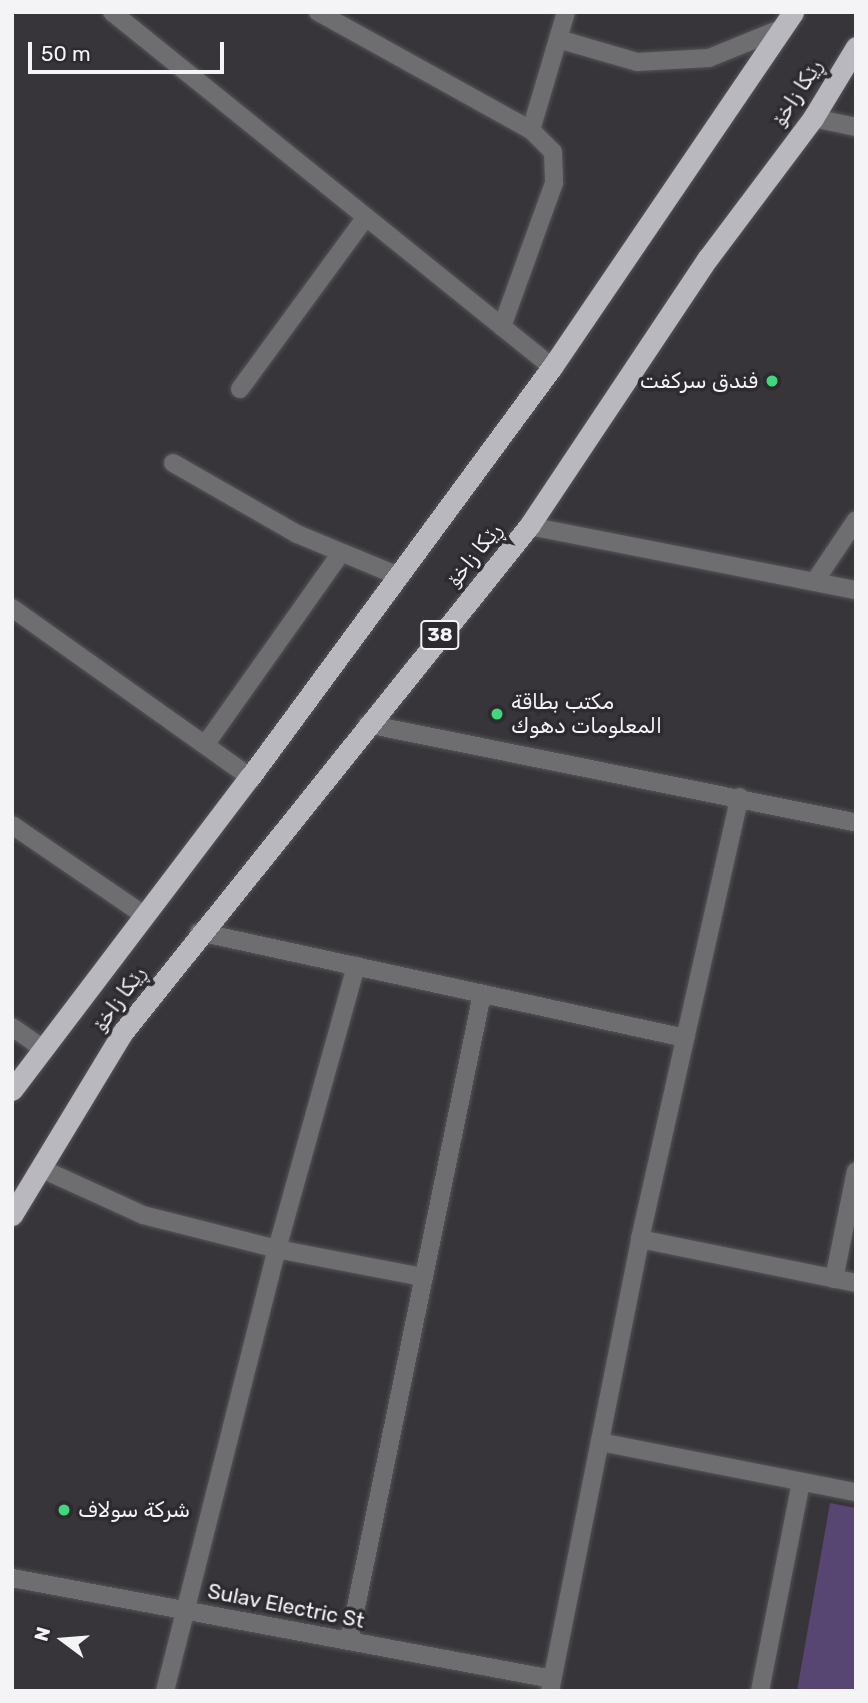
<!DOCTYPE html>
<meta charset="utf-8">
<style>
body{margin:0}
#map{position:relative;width:868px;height:1703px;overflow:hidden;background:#37353a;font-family:Rubik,"Noto Naskh Arabic",sans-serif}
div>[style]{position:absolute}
.green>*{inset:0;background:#584672}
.roads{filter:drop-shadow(0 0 2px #555358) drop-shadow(0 0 2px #555358)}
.street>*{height:18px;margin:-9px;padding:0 9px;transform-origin:9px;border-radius:9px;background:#6e6d70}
.highway>*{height:21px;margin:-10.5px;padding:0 10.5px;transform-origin:10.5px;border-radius:10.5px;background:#bab8bf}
.dots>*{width:19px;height:19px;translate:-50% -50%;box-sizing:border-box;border:4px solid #2d2b30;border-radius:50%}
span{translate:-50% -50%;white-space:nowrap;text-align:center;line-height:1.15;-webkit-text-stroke:7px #2d2b30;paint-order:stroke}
.shield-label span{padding:2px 5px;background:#2d2b30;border:2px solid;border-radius:5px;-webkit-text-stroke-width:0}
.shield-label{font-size:19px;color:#f4f3f6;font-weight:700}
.street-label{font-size:21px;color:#f4f3f6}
.poi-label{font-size:21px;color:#f4f3f6}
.right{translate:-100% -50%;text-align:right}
.left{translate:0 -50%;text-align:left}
.frame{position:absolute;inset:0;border:14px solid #f4f3f6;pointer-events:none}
.north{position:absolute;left:28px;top:1605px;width:70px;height:70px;-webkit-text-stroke:5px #2d2b30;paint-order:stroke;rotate:286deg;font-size:19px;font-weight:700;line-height:28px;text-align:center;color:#f4f3f6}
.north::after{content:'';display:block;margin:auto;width:24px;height:32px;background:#f4f3f6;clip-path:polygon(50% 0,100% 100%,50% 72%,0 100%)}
.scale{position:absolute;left:28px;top:42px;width:196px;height:32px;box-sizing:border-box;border:4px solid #f4f3f6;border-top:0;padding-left:9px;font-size:21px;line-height:24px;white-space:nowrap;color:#f4f3f6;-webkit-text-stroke:5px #2d2b30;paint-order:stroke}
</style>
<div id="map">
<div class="green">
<i style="clip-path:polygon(830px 1503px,856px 1508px,856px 1691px,797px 1691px)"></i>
</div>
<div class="roads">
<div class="street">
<i style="left:112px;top:12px;width:565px;rotate:38.9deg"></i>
<i style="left:318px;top:12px;width:244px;rotate:29deg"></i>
<i style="left:531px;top:130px;width:31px;rotate:45deg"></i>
<i style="left:553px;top:152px;width:31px;rotate:88deg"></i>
<i style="left:554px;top:183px;width:153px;rotate:109.9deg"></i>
<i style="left:558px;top:39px;width:82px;rotate:16.2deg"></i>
<i style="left:637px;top:62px;width:72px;rotate:-3.2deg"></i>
<i style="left:709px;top:58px;width:80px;rotate:-22.1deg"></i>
<i style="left:813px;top:118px;width:44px;rotate:11.8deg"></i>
<i style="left:531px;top:130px;width:123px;rotate:-73.5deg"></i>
<i style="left:240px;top:389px;width:213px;rotate:-53.8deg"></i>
<i style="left:173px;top:463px;width:143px;rotate:29.8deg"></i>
<i style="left:297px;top:534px;width:107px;rotate:22.5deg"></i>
<i style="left:529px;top:526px;width:333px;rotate:11.1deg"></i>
<i style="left:815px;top:581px;width:73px;rotate:-56.1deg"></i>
<i style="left:12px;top:608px;width:292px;rotate:35.4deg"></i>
<i style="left:367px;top:724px;width:499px;rotate:11.4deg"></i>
<i style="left:205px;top:745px;width:234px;rotate:-54.7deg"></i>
<i style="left:12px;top:825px;width:160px;rotate:34.3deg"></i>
<i style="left:199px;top:932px;width:498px;rotate:12.3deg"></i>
<i style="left:12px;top:1027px;width:37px;rotate:35deg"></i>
<i style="left:40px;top:1168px;width:113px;rotate:24.5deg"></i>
<i style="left:143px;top:1215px;width:138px;rotate:14.2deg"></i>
<i style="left:277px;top:1249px;width:149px;rotate:10.9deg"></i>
<i style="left:640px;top:1239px;width:220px;rotate:11.5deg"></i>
<i style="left:834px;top:1279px;width:110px;rotate:-78.5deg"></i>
<i style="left:600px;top:1442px;width:261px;rotate:11.1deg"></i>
<i style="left:12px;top:1578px;width:549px;rotate:10.59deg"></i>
<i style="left:349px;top:1641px;width:661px;rotate:-78.38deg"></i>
<i style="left:165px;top:1691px;width:456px;rotate:-75.8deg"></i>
<i style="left:277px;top:1249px;width:294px;rotate:-74.4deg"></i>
<i style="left:550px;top:1691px;width:461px;rotate:-78.7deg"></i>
<i style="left:640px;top:1239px;width:453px;rotate:-77.3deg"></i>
<i style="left:760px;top:1691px;width:213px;rotate:-78.9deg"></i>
</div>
<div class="highway">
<i style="left:12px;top:1090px;width:393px;rotate:-52.8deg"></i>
<i style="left:250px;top:777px;width:509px;rotate:-53.63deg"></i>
<i style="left:552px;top:367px;width:429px;rotate:-55.8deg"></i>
<i style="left:12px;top:1215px;width:214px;rotate:-58.8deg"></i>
<i style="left:123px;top:1032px;width:649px;rotate:-51.26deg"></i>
<i style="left:529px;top:526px;width:322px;rotate:-56.3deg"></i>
<i style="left:708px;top:258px;width:175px;rotate:-53.1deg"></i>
<i style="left:813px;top:118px;width:83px;rotate:-58.8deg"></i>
</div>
</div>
<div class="dots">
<i style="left:772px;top:381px;background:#41d77c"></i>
<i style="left:497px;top:714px;background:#41d77c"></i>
<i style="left:64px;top:1510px;background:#41d77c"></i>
</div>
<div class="shield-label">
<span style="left:440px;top:635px">38</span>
</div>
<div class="street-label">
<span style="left:797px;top:93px;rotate:-57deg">ڕێکا زاخۆ</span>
<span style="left:474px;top:555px;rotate:-51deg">ڕێکا زاخۆ</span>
<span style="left:119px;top:999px;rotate:-54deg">ڕێکا زاخۆ</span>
<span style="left:286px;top:1606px;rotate:11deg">Sulav Electric St</span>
</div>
<div class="poi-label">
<span class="right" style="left:758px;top:381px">فندق سركفت</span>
<span class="left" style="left:511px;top:714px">مكتب بطاقة<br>المعلومات دهوك</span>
<span class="left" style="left:78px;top:1510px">شركة سولاف</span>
</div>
<div class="frame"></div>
<div class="north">N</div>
<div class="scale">50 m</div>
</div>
